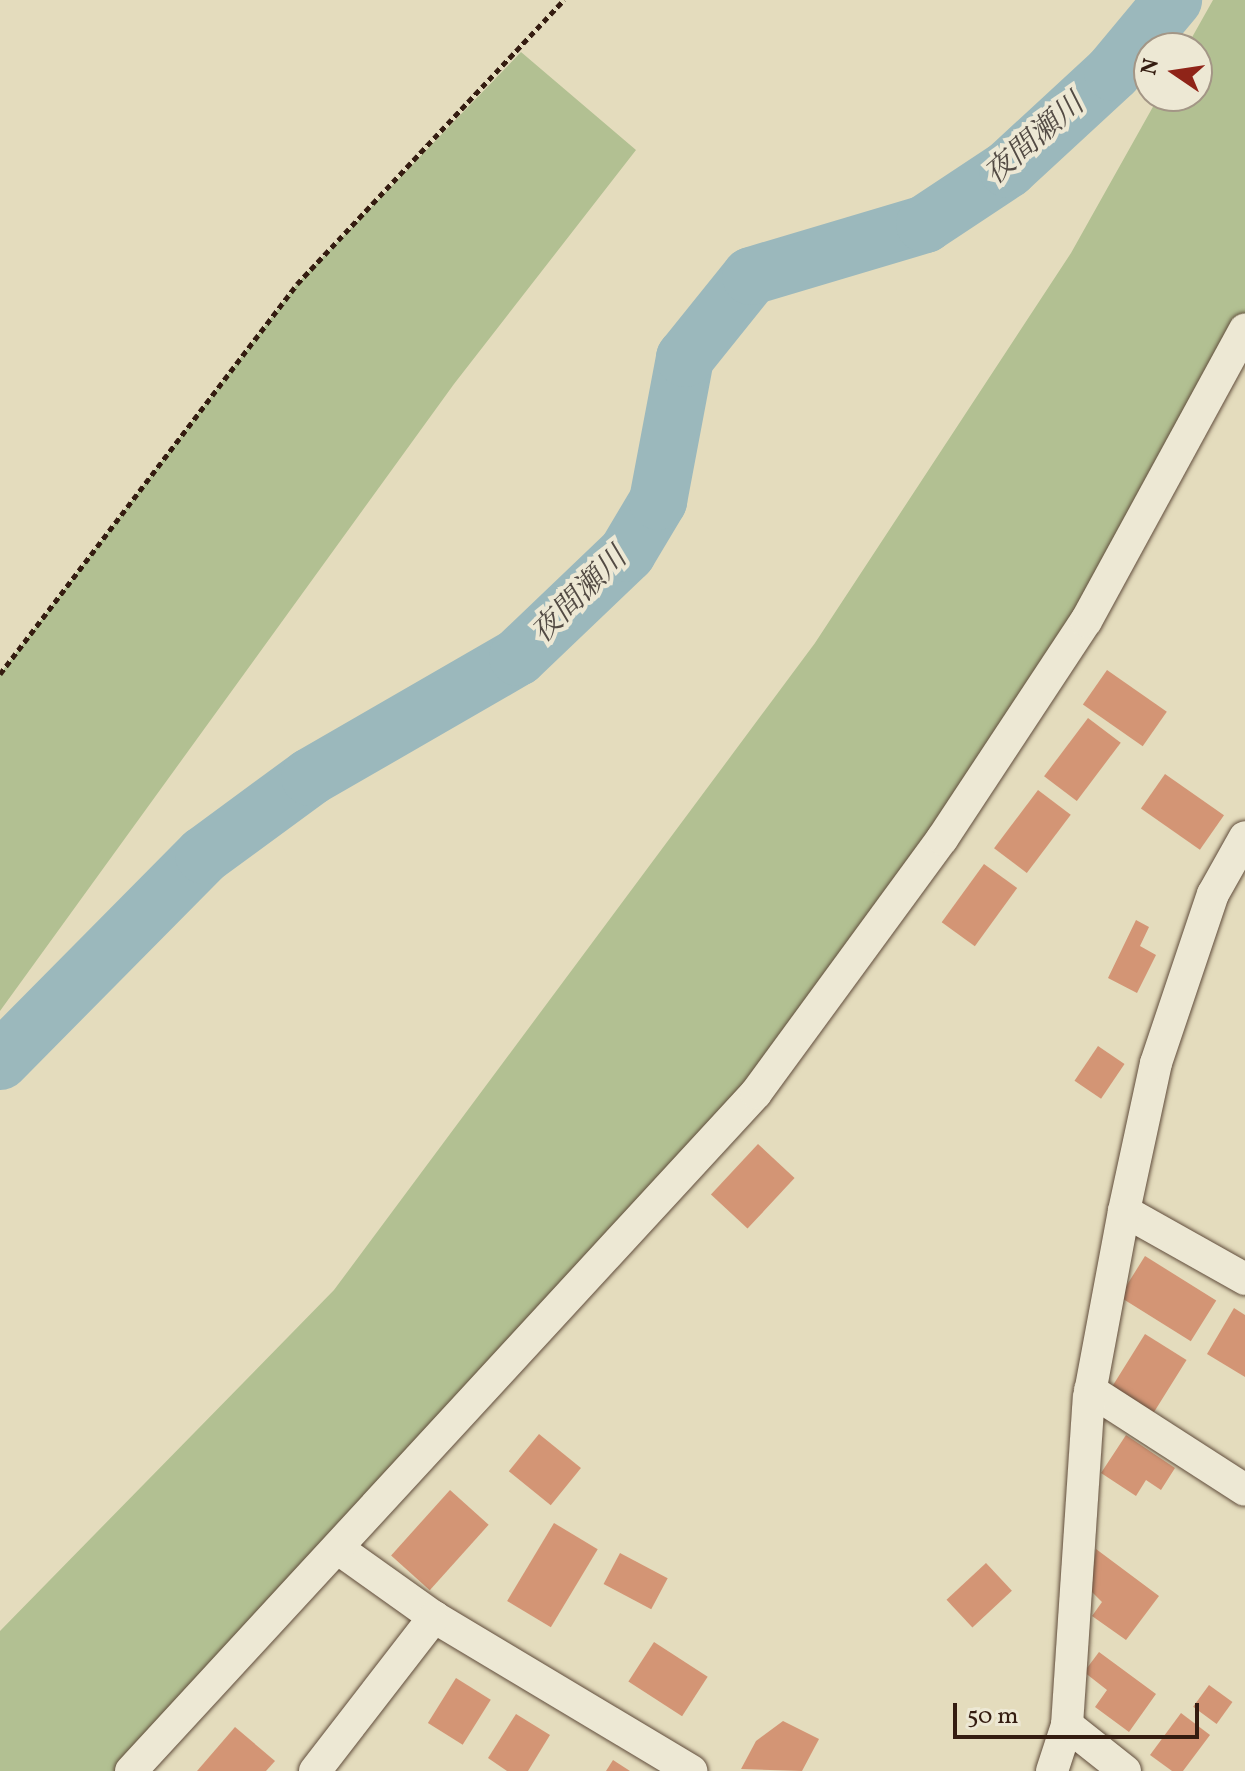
<!DOCTYPE html>
<meta charset="utf-8">
<style>
body{margin:0}
#map{position:relative;width:1245px;height:1771px;overflow:hidden;background:#e4dcbd;font-family:Vollkorn,"Noto Serif JP",serif}
div>[style]{position:absolute}
.green>*{inset:0;background:#b2c092}
.river>*{height:58px;margin:-29px;padding:0 29px;transform-origin:29px;border-radius:29px;background:#9bb8bc}
.building>*{inset:0;background:#d39575;transform-origin:0 0}
.path>*{height:5px;margin-top:-2.5px;transform-origin:0;background:repeating-linear-gradient(90deg,#341c10 0 6px,transparent 0 10px)}
.roads{filter:drop-shadow(0 0 2px #604c3b) drop-shadow(0 0 2px #604c3b)}
.street>*{height:32px;margin:-16px;padding:0 16px;transform-origin:16px;border-radius:16px;background:#ede8d4}
span{translate:-50% -50%;white-space:nowrap;text-align:center;line-height:1.15;-webkit-text-stroke:8px #ede8d4;paint-order:stroke}
.water-label{font-size:30px;color:#534b44;font-style:italic}
.north{position:absolute;left:1133px;top:32px;width:80px;height:80px;box-sizing:border-box;background:#ede8d4;border:2px solid #a39686;border-radius:50%;rotate:283deg;font-size:22px;font-weight:700;line-height:32px;text-align:center;color:#341c10}
.north::after{content:'';display:block;margin:auto;width:28px;height:36px;background:#8f2418;clip-path:polygon(50% 0,100% 100%,50% 72%,0 100%)}
.scale{position:absolute;left:953px;top:1703px;width:246px;height:36px;box-sizing:border-box;border:4px solid #341c10;border-top:0;padding-left:10px;font-size:24px;line-height:28px;white-space:nowrap;color:#341c10;-webkit-text-stroke:6px #ede8d4;paint-order:stroke}
</style>
<div id="map">
<div class="green">
<i style="clip-path:polygon(1213px 0,1245px 0,1245px 329px,1086px 621px,756px 1093px,118px 1771px,0 1771px,0 1631px,334px 1290px,815px 643px,1071px 253px,1159px 96px,1197px 96px,1197px 48px,1186px 48px)"></i>
<i style="clip-path:polygon(521px 52px,636px 150px,454px 384px,0 1011px,0 674px,297px 284px)"></i>
</div>
<div class="river">
<i style="left:0;top:1061px;width:290px;rotate:-45.3deg"></i>
<i style="left:204px;top:855px;width:132px;rotate:-36.3deg"></i>
<i style="left:310px;top:777px;width:240px;rotate:-30deg"></i>
<i style="left:518px;top:657px;width:151px;rotate:-43.7deg"></i>
<i style="left:627px;top:553px;width:61px;rotate:-59.2deg"></i>
<i style="left:658px;top:501px;width:146px;rotate:-79.3deg"></i>
<i style="left:685px;top:358px;width:105px;rotate:-51.2deg"></i>
<i style="left:751px;top:276px;width:182px;rotate:-16.6deg"></i>
<i style="left:925px;top:224px;width:100px;rotate:-33.5deg"></i>
<i style="left:1008px;top:169px;width:143px;rotate:-42.7deg"></i>
<i style="left:1113px;top:72px;width:94px;rotate:-50.2deg"></i>
</div>
<div class="building">
<i style="left:1107px;top:670px;width:73px;height:42px;rotate:35deg"></i>
<i style="left:1088px;top:718px;width:41px;height:73px;rotate:37deg"></i>
<i style="left:1165px;top:774px;width:72px;height:42px;rotate:35deg"></i>
<i style="left:1038px;top:790px;width:41px;height:73px;rotate:37deg"></i>
<i style="left:984px;top:864px;width:41px;height:72px;rotate:36deg"></i>
<i style="clip-path:polygon(1136px 920px,1149px 927px,1140px 946px,1156px 955px,1137px 993px,1108px 978px)"></i>
<i style="left:1098px;top:1046px;width:32px;height:42px;rotate:34deg"></i>
<i style="left:758px;top:1144px;width:50px;height:69px;rotate:43deg"></i>
<i style="left:1145px;top:1256px;width:84px;height:48px;rotate:32deg"></i>
<i style="clip-path:polygon(1234px 1308px,1245px 1315px,1245px 1377px,1207px 1354px)"></i>
<i style="left:1145px;top:1334px;width:49px;height:64px;rotate:32deg"></i>
<i style="left:539px;top:1434px;width:54px;height:48px;rotate:39deg"></i>
<i style="clip-path:polygon(1126px 1435px,1175px 1468px,1161px 1490px,1146px 1480px,1136px 1496px,1101px 1473px)"></i>
<i style="left:450px;top:1490px;width:52px;height:88px;rotate:42deg"></i>
<i style="left:554px;top:1523px;width:51px;height:91px;rotate:31deg"></i>
<i style="clip-path:polygon(1096px 1549px,1159px 1596px,1126px 1640px,1092px 1616px,1102px 1602px,1090px 1590px)"></i>
<i style="left:620px;top:1553px;width:54px;height:35px;rotate:28deg"></i>
<i style="left:986px;top:1563px;width:38px;height:54px;rotate:47deg"></i>
<i style="left:654px;top:1642px;width:64px;height:47px;rotate:33deg"></i>
<i style="clip-path:polygon(1099px 1652px,1156px 1694px,1129px 1732px,1095px 1707px,1107px 1690px,1084px 1672px)"></i>
<i style="left:456px;top:1678px;width:41px;height:53px;rotate:32deg"></i>
<i style="left:1209px;top:1685px;width:29px;height:27px;rotate:36deg"></i>
<i style="clip-path:polygon(1181px 1713px,1210px 1735px,1183px 1771px,1172px 1771px,1150px 1755px)"></i>
<i style="clip-path:polygon(516px 1714px,550px 1735px,528px 1771px,507px 1771px,488px 1758px)"></i>
<i style="clip-path:polygon(783px 1721px,819px 1739px,802px 1771px,741px 1769px,756px 1741px)"></i>
<i style="clip-path:polygon(235px 1727px,275px 1761px,266px 1771px,197px 1771px)"></i>
<i style="clip-path:polygon(613px 1760px,630px 1771px,606px 1771px)"></i>
</div>
<div class="path">
<i style="left:0;top:674px;width:490px;rotate:-52.7deg"></i>
<i style="left:297px;top:284px;width:390px;rotate:-46.8deg"></i>
</div>
<div class="roads">
<div class="street">
<i style="left:1124px;top:1211px;width:139px;rotate:29.3deg"></i>
<i style="left:1090px;top:1390px;width:184px;rotate:32.8deg"></i>
<i style="left:340px;top:1550px;width:115px;rotate:35.5deg"></i>
<i style="left:434px;top:1617px;width:300px;rotate:30.9deg"></i>
<i style="left:1067px;top:1725px;width:74px;rotate:38.4deg"></i>
<i style="left:131px;top:1771px;width:922px;rotate:-47.33deg"></i>
<i style="left:756px;top:1093px;width:315px;rotate:-53.8deg"></i>
<i style="left:942px;top:839px;width:261px;rotate:-56.6deg"></i>
<i style="left:1086px;top:621px;width:332px;rotate:-61.4deg"></i>
<i style="left:315px;top:1771px;width:195px;rotate:-52.3deg"></i>
<i style="left:1052px;top:1771px;width:48px;rotate:-71.9deg"></i>
<i style="left:1067px;top:1725px;width:328px;rotate:-86.2deg"></i>
<i style="left:1089px;top:1398px;width:190px;rotate:-79.4deg"></i>
<i style="left:1124px;top:1211px;width:151px;rotate:-77.8deg"></i>
<i style="left:1156px;top:1063px;width:178px;rotate:-71.4deg"></i>
<i style="left:1213px;top:894px;width:65px;rotate:-60.7deg"></i>
</div>
</div>
<div class="water-label">
<span style="left:1035px;top:140px;rotate:-41deg">夜間瀬川</span>
<span style="left:580px;top:596px;rotate:-45deg">夜間瀬川</span>
</div>
<div class="north">N</div>
<div class="scale">50 m</div>
</div>
